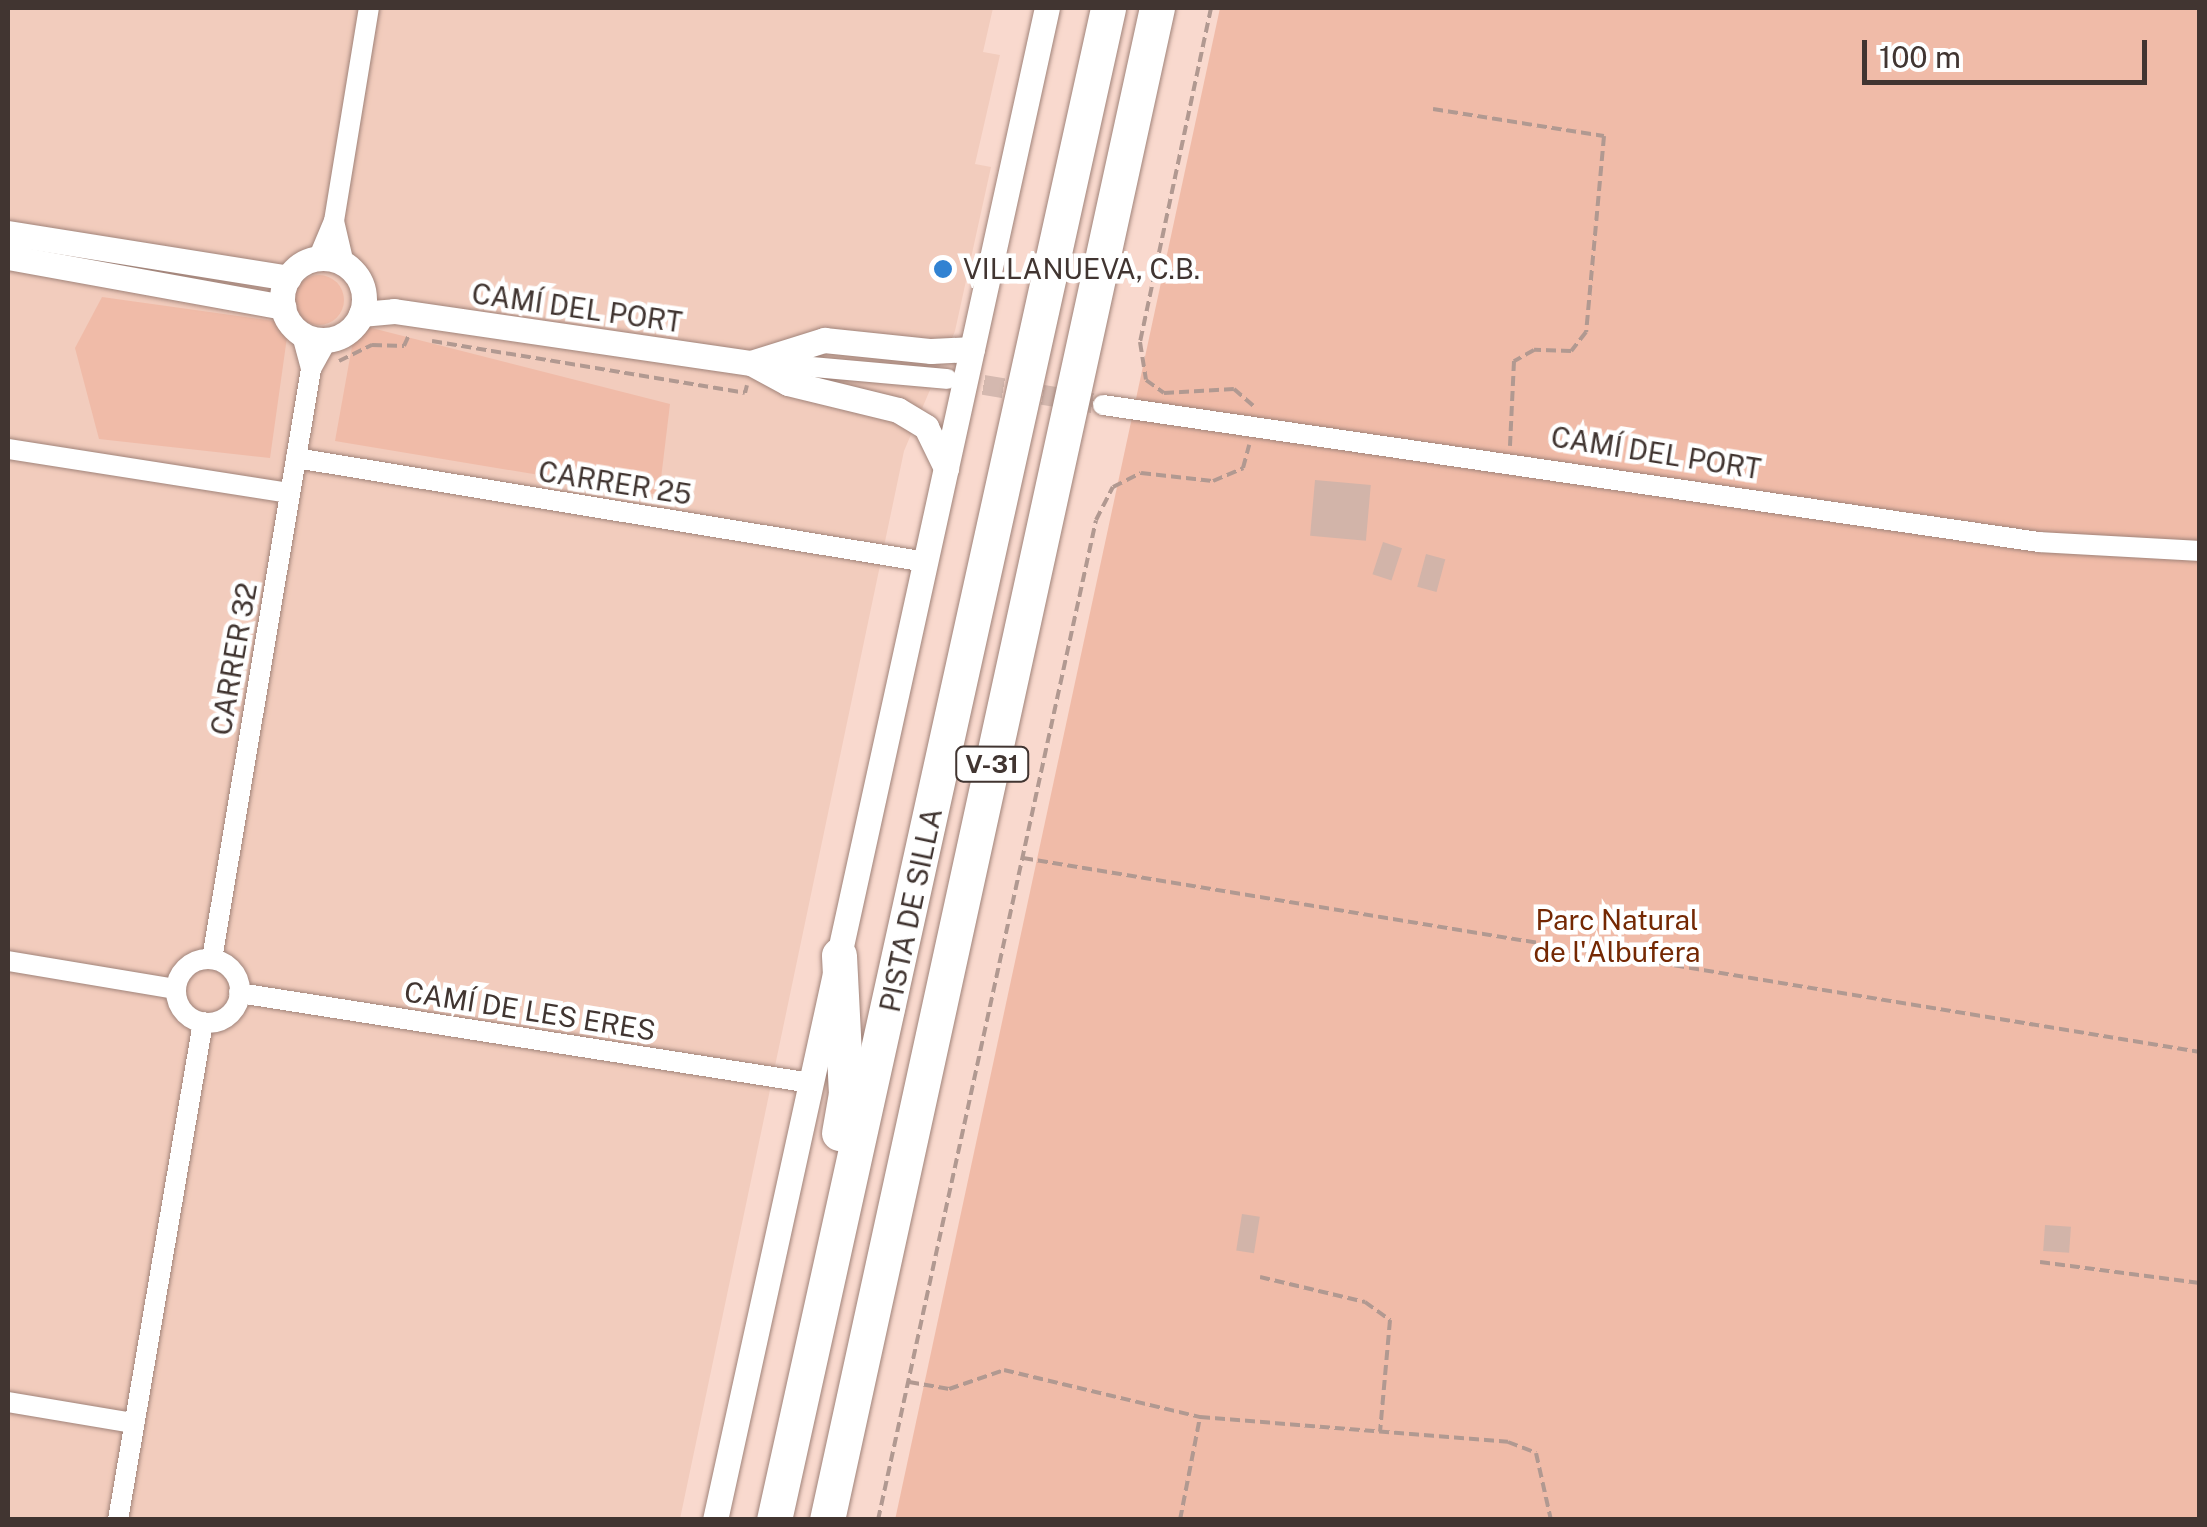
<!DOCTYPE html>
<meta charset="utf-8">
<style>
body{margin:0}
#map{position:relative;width:2207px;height:1527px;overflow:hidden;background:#f9d9ce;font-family:"Public Sans",sans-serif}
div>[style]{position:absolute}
.built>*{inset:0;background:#f2ccbd}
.green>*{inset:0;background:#f0bba8}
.round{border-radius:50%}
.building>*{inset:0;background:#d2b4a9;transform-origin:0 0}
.minor-tunnel>*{height:20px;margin-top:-10px;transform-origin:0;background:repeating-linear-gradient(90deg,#d4b8af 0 20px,transparent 0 30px)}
.path>*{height:4px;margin-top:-2px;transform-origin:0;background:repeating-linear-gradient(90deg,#b19991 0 10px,transparent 0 15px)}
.roads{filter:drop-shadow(0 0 2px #a08379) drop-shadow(0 0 2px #a08379)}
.minor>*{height:20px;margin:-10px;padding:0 10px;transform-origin:10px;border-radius:10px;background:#fff}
.minor>.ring{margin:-10px;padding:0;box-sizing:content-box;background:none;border:20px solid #fff;border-radius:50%}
.tertiary>*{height:25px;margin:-12.5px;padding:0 12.5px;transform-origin:12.5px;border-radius:12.5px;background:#fff}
.tertiary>.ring{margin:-12.5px;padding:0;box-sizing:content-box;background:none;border:25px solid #fff;border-radius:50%}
.motorway>*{height:35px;margin:-17.5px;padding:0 17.5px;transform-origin:17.5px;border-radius:17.5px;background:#fff}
.dots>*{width:28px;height:28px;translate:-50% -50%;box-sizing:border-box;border:5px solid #fff;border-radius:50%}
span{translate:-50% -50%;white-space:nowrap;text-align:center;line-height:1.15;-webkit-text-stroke:9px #fff;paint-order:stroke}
.shield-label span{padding:2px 8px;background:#fff;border:2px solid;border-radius:8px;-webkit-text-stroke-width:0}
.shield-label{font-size:25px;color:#413531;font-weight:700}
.poi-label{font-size:28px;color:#413531}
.left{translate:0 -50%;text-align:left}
.street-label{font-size:28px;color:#413531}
.park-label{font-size:28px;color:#742803}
.frame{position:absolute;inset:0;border:10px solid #413531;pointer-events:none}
.scale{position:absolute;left:1862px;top:40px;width:285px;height:45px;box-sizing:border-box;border:5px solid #413531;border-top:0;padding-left:12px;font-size:30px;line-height:35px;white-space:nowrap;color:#413531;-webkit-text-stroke:8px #fff;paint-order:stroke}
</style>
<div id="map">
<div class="built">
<i style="clip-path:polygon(8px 8px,993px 8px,983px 52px,1000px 55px,975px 164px,991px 167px,955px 331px,904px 451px,680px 1519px,8px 1520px)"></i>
</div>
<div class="green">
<i style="clip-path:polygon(1220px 8px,2199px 8px,2199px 1519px,895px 1520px)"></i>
<i class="round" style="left:294px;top:275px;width:50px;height:50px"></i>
<i style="clip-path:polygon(102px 297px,289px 323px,270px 458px,99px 439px,75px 348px)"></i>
<i style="clip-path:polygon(356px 324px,670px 404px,659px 495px,335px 441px)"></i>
</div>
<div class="building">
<i style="left:1315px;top:480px;width:56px;height:56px;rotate:5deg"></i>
<i style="left:1383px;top:542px;width:20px;height:34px;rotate:18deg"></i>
<i style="left:1426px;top:554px;width:20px;height:34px;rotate:15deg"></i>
<i style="left:1242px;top:1214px;width:18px;height:37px;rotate:9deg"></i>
<i style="left:2045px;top:1225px;width:26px;height:26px;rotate:4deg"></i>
</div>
<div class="minor-tunnel">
<i style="left:954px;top:380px;width:151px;rotate:9.5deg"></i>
</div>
<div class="path">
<i style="left:1211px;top:8px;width:341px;rotate:102deg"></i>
<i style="left:1140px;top:342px;width:38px;rotate:81deg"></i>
<i style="left:1146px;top:380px;width:22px;rotate:36deg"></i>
<i style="left:1164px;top:393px;width:70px;rotate:-3.3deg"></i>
<i style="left:1234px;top:389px;width:28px;rotate:41deg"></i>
<i style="left:1433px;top:109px;width:173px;rotate:9deg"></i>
<i style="left:1604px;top:136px;width:197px;rotate:95.2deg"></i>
<i style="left:1586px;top:332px;width:24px;rotate:128deg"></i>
<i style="left:1571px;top:351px;width:37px;rotate:-178deg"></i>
<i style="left:1534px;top:350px;width:23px;rotate:151deg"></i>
<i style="left:1514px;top:361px;width:85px;rotate:92.7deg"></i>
<i style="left:432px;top:341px;width:317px;rotate:9.4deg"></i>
<i style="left:745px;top:393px;width:8px;rotate:-76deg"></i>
<i style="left:339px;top:361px;width:37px;rotate:-26deg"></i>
<i style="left:372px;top:345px;width:32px;rotate:2deg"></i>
<i style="left:404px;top:346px;width:10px;rotate:-66deg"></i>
<i style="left:1023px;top:858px;width:1193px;rotate:9.36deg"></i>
<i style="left:2040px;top:1262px;width:161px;rotate:7.5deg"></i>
<i style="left:1260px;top:1277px;width:108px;rotate:13.4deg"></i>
<i style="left:1365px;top:1302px;width:31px;rotate:36deg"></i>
<i style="left:1390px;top:1320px;width:112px;rotate:95.1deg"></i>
<i style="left:909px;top:1382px;width:41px;rotate:9.9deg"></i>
<i style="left:949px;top:1389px;width:58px;rotate:-19.1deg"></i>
<i style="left:1004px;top:1370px;width:202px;rotate:13.5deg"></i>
<i style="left:1200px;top:1417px;width:309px;rotate:4.6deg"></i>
<i style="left:1508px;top:1442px;width:30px;rotate:21deg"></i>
<i style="left:1536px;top:1453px;width:69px;rotate:77.4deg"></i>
<i style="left:878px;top:1520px;width:1023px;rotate:-77.7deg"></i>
<i style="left:1096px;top:520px;width:37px;rotate:-63deg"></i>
<i style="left:1113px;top:487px;width:31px;rotate:-27deg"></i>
<i style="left:1141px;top:473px;width:72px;rotate:6.3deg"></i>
<i style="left:1213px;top:481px;width:33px;rotate:-23deg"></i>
<i style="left:1243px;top:468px;width:24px;rotate:-75deg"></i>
<i style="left:1180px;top:1520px;width:105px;rotate:-79deg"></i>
</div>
<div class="roads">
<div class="minor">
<i style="left:334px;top:221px;width:44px;rotate:76.9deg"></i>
<i style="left:318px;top:259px;width:41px;rotate:-67.2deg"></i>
<i style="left:334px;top:221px;width:216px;rotate:-80.7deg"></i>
<i style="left:302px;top:335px;width:35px;rotate:75deg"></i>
<i style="left:768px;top:363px;width:180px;rotate:5.1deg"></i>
<i style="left:1103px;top:405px;width:946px;rotate:8.33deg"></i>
<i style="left:2039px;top:542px;width:161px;rotate:3.2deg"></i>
<i style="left:8px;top:449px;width:285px;rotate:8.9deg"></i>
<i style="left:296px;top:458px;width:639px;rotate:9.37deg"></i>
<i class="ring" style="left:176px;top:959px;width:44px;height:44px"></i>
<i style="left:212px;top:959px;width:598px;rotate:-80.47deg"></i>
<i style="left:311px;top:369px;width:33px;rotate:-61deg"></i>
<i style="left:8px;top:961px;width:169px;rotate:9.5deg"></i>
<i style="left:239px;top:993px;width:579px;rotate:8.94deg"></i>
<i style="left:8px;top:1402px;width:128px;rotate:9.5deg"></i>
<i style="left:118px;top:1520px;width:505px;rotate:-80.31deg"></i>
</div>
<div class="tertiary">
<i style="left:8px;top:233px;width:284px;rotate:9.1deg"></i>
<i style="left:8px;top:257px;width:280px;rotate:10.3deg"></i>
<i class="ring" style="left:282px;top:258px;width:57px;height:57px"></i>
<i style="left:361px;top:314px;width:33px;rotate:-5deg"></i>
<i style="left:394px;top:311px;width:361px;rotate:8.3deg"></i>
<i style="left:751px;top:363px;width:42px;rotate:28.4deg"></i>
<i style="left:788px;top:383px;width:113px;rotate:13.8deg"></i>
<i style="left:898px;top:410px;width:33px;rotate:31deg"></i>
<i style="left:926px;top:427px;width:46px;rotate:64deg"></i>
<i style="left:751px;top:363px;width:77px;rotate:-17.5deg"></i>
<i style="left:824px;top:340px;width:108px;rotate:5.9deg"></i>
<i style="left:931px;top:351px;width:41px;rotate:-2.8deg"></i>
<i style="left:715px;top:1520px;width:1548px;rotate:-77.62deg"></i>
</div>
<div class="motorway">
<i style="left:839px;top:1133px;width:40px;rotate:-80deg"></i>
<i style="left:846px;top:1094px;width:139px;rotate:-92.9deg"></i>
<i style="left:774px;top:1520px;width:1548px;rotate:-77.54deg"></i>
<i style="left:827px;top:1520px;width:1548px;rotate:-77.69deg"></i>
</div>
</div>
<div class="dots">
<i style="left:943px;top:269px;background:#3182d2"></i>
</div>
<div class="shield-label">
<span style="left:992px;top:764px">V-31</span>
</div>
<div class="poi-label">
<span class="left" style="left:963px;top:269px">VILLANUEVA, C.B.</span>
</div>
<div class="street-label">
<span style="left:577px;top:308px;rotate:8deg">CAMÍ DEL PORT</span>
<span style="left:1656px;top:453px;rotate:9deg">CAMÍ DEL PORT</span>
<span style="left:615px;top:483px;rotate:9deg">CARRER 25</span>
<span style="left:234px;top:659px;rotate:-80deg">CARRER 32</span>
<span style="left:911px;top:910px;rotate:-78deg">PISTA DE SILLA</span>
<span style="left:530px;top:1011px;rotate:9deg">CAMÍ DE LES ERES</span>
</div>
<div class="park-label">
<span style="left:1617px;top:936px">Parc Natural<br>de l'Albufera</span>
</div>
<div class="frame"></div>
<div class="scale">100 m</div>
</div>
